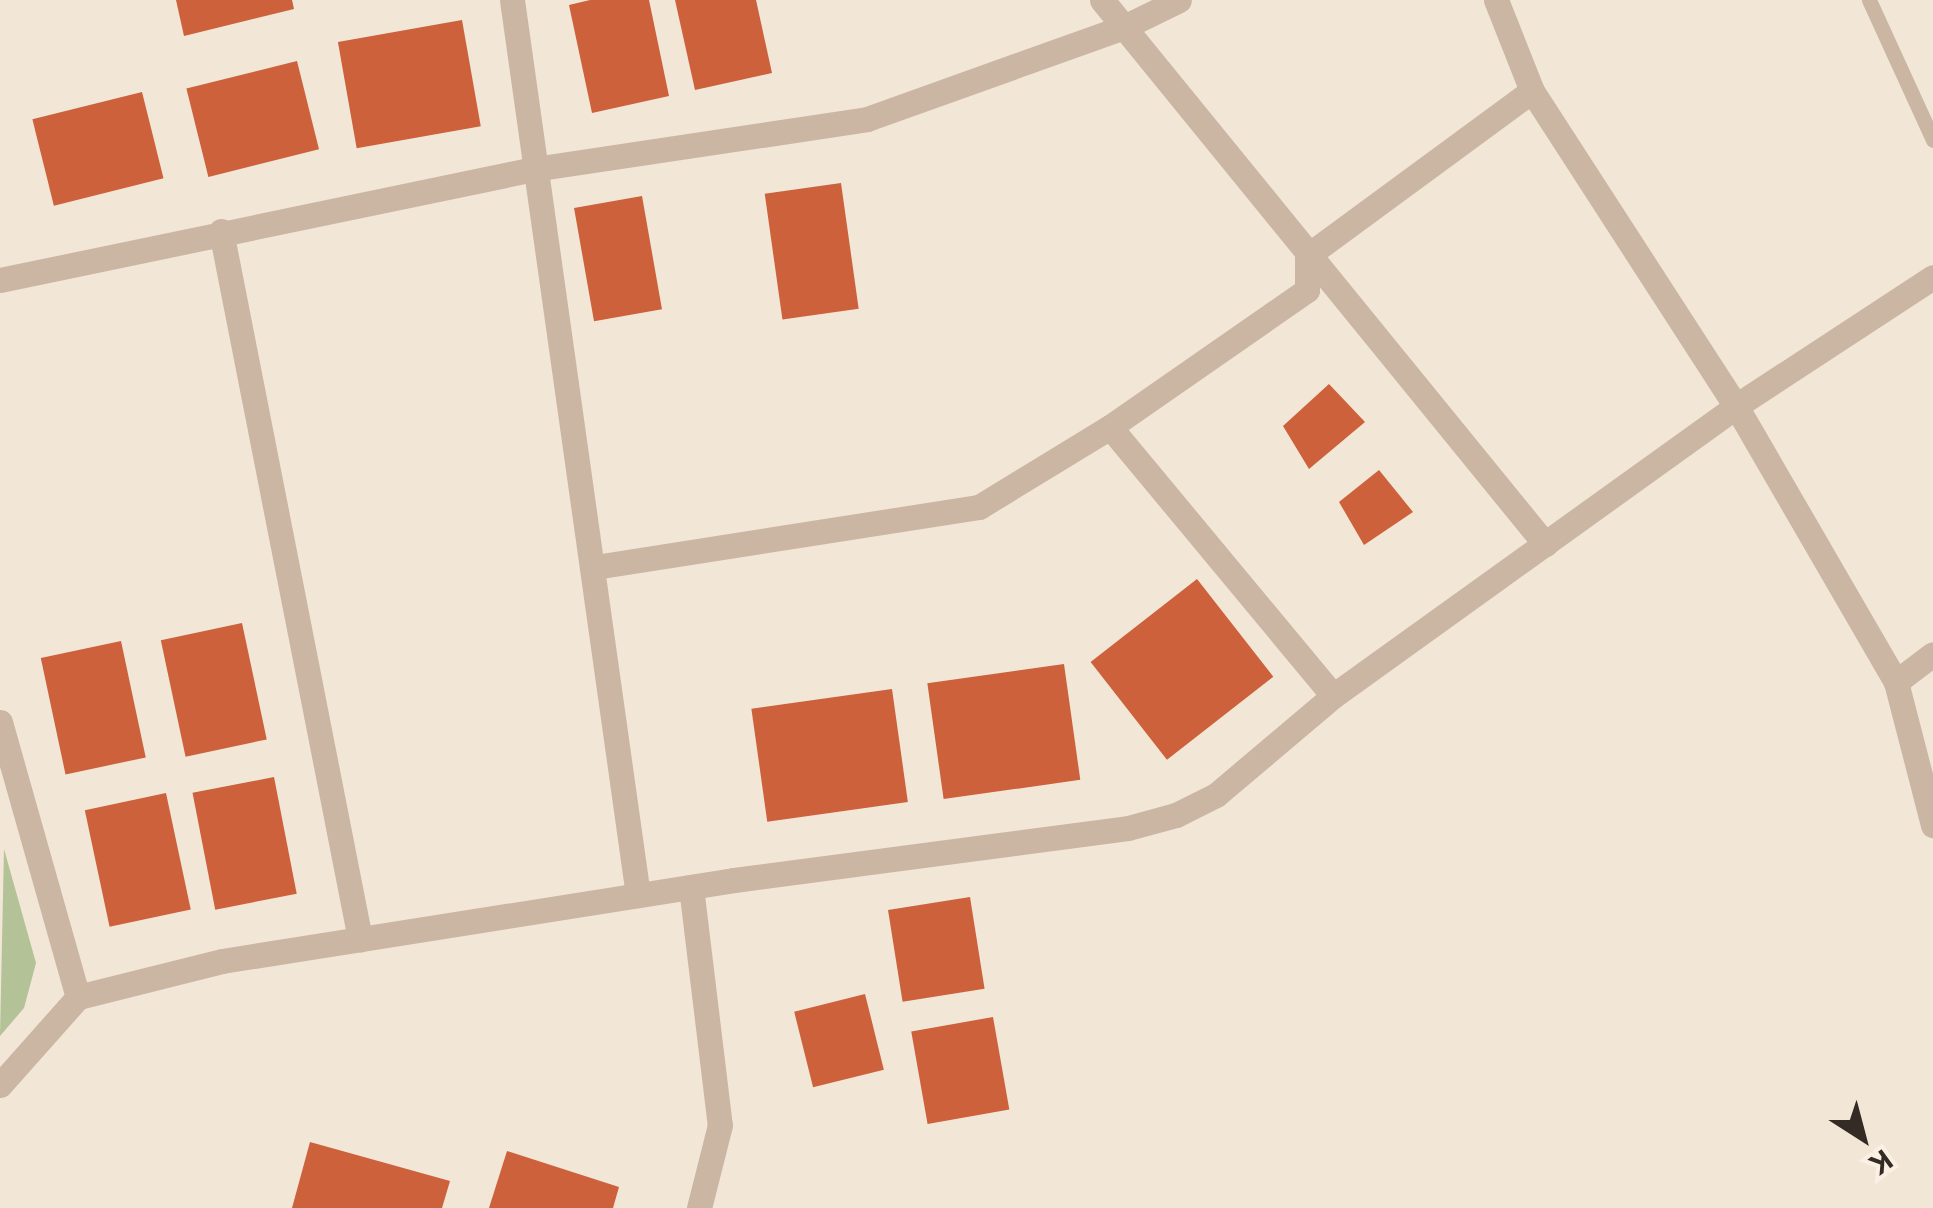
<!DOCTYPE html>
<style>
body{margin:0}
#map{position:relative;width:1933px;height:1208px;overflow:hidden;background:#f2e6d7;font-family:Inter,sans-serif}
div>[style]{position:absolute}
.green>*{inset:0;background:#b3c297}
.building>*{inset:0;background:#cc613b;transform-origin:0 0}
.service>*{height:15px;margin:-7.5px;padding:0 7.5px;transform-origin:7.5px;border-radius:7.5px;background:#cbb6a3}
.minor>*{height:25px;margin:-12.5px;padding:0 12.5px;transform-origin:12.5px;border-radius:12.5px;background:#cbb6a3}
span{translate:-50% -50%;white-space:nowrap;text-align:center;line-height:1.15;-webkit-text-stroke:8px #faf0e4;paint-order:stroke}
.north{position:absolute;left:1813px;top:1088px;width:100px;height:100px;-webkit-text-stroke:8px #faf0e4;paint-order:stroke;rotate:144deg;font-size:28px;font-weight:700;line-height:40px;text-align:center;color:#352b25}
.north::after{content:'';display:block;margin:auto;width:35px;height:45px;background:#352b25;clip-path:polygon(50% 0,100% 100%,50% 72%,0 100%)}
</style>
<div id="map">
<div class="green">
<i style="clip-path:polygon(4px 849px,36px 963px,24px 1008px,0 1036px)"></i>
</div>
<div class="building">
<i style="clip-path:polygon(176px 0,292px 0,294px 9px,184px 36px)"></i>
<i style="clip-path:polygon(590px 0,649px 0,669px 96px,592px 113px,569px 5px)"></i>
<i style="clip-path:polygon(675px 0,756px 0,772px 73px,695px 90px)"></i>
<i style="left:462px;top:20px;width:108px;height:126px;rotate:80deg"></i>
<i style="left:297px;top:61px;width:91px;height:114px;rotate:76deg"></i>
<i style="left:142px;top:92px;width:89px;height:113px;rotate:76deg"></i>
<i style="left:841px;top:183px;width:127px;height:77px;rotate:82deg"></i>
<i style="left:642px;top:196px;width:115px;height:69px;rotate:80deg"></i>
<i style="clip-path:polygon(1329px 384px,1365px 422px,1309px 469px,1283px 426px)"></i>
<i style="clip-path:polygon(1379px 470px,1413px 512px,1364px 545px,1339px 502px)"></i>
<i style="left:1197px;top:579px;width:124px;height:135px;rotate:52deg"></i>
<i style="left:242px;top:623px;width:119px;height:83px;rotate:78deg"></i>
<i style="left:121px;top:641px;width:119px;height:82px;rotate:78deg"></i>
<i style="left:1064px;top:664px;width:117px;height:138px;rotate:82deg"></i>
<i style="left:892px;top:689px;width:114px;height:142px;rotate:82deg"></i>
<i style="left:274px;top:777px;width:119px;height:83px;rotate:79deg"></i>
<i style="left:166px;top:793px;width:119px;height:83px;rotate:78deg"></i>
<i style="left:970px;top:897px;width:93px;height:83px;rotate:81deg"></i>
<i style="left:865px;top:994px;width:78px;height:73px;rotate:76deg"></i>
<i style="left:993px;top:1017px;width:94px;height:83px;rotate:80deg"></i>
<i style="clip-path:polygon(310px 1142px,450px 1181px,442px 1208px,292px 1208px)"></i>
<i style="clip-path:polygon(507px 1151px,619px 1187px,613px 1208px,489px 1208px)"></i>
</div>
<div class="service">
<i style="left:1869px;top:0;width:154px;rotate:65.4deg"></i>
</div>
<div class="minor">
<i style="left:512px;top:0;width:904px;rotate:81.99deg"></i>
<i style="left:1102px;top:0;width:702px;rotate:50.84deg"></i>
<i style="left:1496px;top:0;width:98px;rotate:68.4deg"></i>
<i style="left:1532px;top:91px;width:375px;rotate:57.1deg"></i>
<i style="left:1736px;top:406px;width:319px;rotate:59.9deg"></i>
<i style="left:1896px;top:682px;width:148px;rotate:75.5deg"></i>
<i style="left:221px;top:231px;width:722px;rotate:78.89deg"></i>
<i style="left:0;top:280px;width:545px;rotate:-11.74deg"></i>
<i style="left:534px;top:169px;width:337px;rotate:-8.5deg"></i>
<i style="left:867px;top:119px;width:273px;rotate:-19.7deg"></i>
<i style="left:1124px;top:27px;width:61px;rotate:-26.1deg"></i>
<i style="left:1110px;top:427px;width:349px;rotate:50.3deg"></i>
<i style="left:1333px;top:696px;width:496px;rotate:-35.7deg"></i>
<i style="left:1736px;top:406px;width:235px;rotate:-33.2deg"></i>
<i style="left:595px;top:567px;width:389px;rotate:-8.9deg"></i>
<i style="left:979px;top:507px;width:153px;rotate:-31.4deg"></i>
<i style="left:1110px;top:427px;width:240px;rotate:-34.8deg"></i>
<i style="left:1307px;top:290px;width:34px;rotate:-90deg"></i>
<i style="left:1307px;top:256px;width:279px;rotate:-36.3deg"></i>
<i style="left:1896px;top:682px;width:46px;rotate:-37.1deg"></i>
<i style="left:0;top:722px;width:286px;rotate:74.2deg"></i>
<i style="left:691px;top:887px;width:240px;rotate:83.1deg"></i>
<i style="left:720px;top:1125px;width:86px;rotate:104.2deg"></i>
<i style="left:0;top:1085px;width:118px;rotate:-48.4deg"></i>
<i style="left:78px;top:997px;width:148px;rotate:-14deg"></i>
<i style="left:222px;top:961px;width:518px;rotate:-8.99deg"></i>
<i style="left:734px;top:880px;width:397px;rotate:-7.5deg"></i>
<i style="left:1128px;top:828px;width:50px;rotate:-15.2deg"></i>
<i style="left:1176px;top:815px;width:45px;rotate:-26.6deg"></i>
<i style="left:1216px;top:795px;width:153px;rotate:-40.2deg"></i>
</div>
<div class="north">K</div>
</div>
